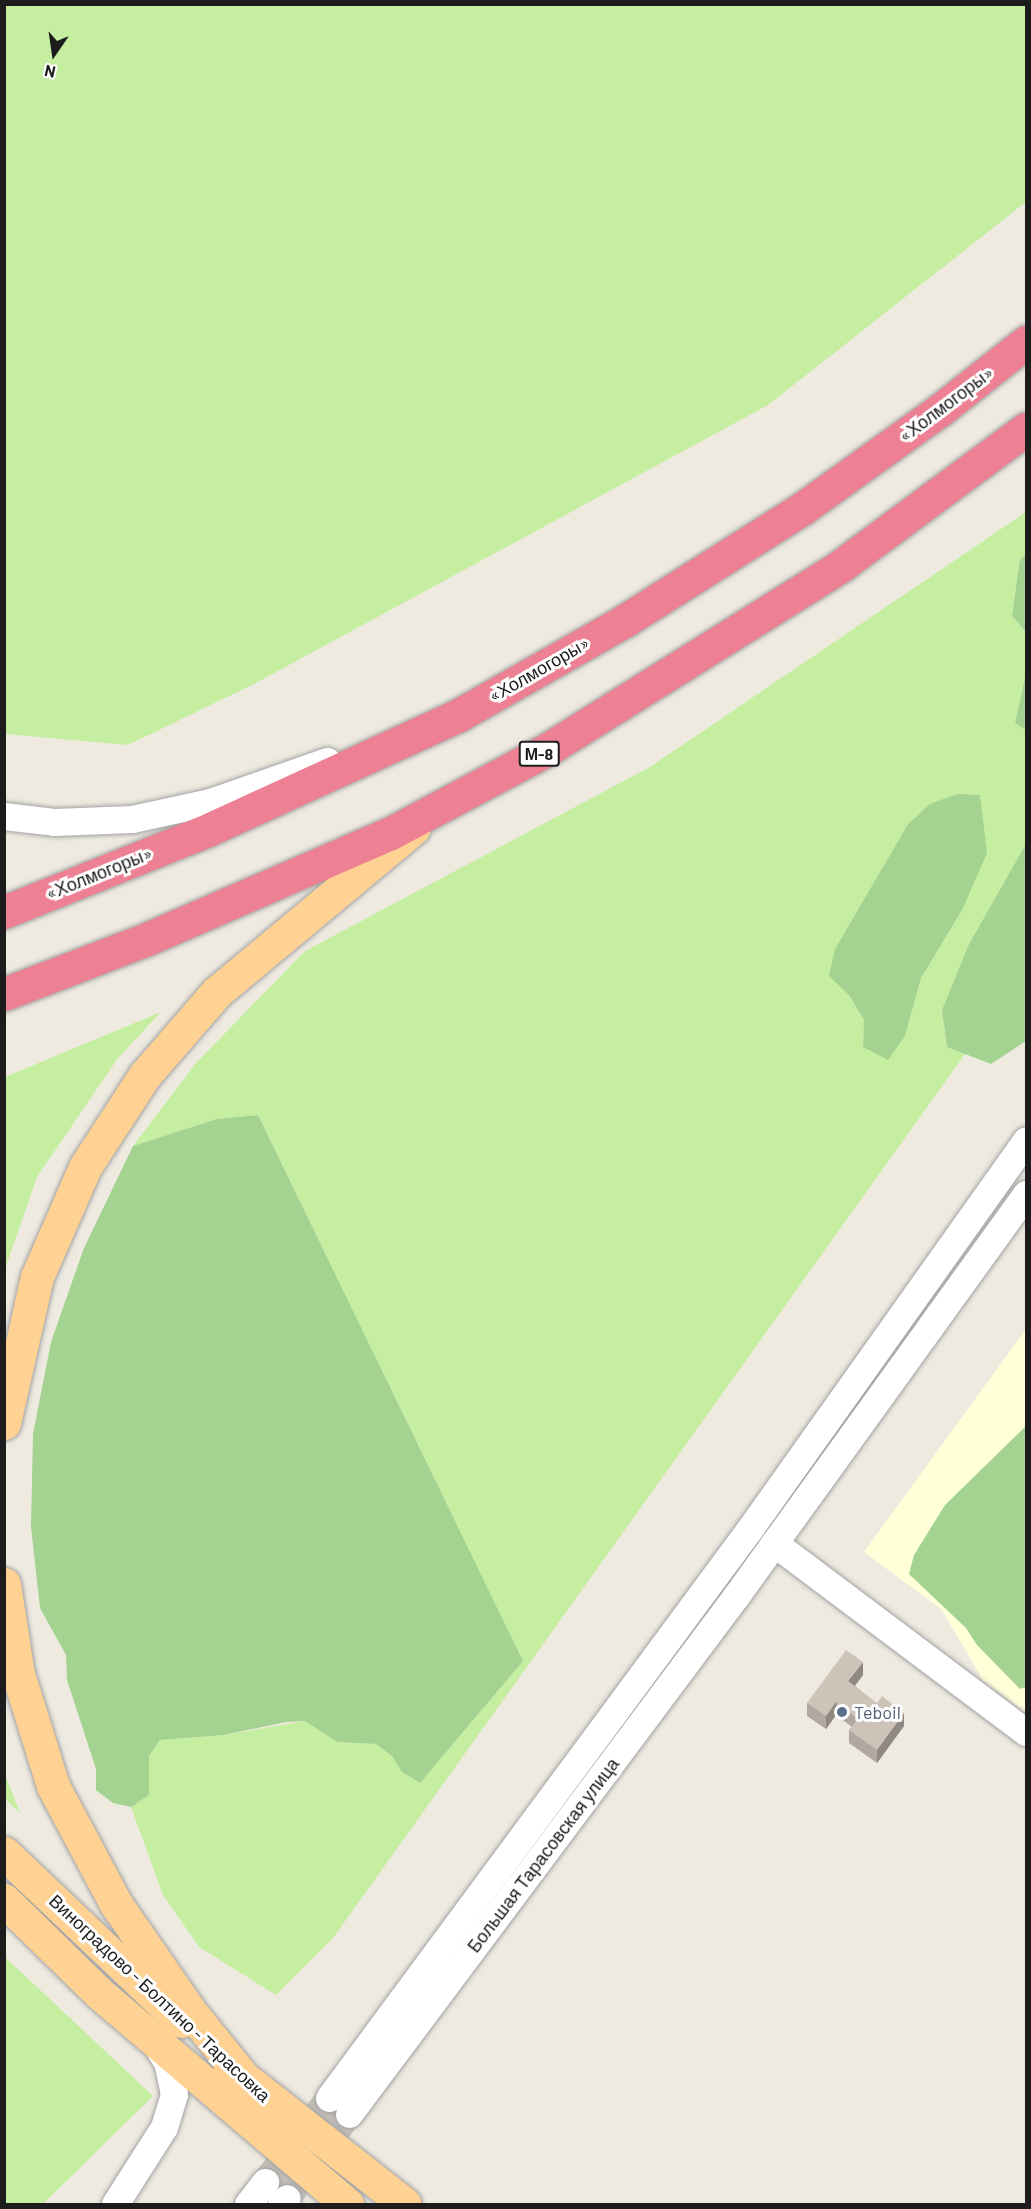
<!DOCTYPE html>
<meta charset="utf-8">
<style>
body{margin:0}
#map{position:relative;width:1031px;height:2209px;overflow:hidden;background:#eeeae0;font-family:Barlow,sans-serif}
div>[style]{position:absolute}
.education>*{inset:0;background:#ffffd8}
.grass>*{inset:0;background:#c6eea0}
.forest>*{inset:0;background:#a3d291}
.minor-tunnel>*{height:27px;margin-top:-13.5px;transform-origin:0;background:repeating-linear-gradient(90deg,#c4c1b9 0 27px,transparent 0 41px)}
.roads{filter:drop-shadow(0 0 2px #a3a3a3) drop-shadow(0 0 2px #a3a3a3)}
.minor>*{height:27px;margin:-13.5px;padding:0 13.5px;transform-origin:13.5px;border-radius:13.5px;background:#fff}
.major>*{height:33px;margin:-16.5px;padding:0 16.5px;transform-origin:16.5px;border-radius:16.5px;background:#ffd294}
.highway>*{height:33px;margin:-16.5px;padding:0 16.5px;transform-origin:16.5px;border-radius:16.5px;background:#ee8093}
.wall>*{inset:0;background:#b1a89f}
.shaded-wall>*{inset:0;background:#908882}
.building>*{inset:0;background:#cec3b9}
.dots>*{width:16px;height:16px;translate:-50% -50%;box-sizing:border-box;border:3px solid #fff;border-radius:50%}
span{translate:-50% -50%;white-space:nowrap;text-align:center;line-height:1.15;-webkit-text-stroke:6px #fff;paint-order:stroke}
.shield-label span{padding:2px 4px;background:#fff;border:2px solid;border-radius:4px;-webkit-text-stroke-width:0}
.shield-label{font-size:16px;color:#1c1c1c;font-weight:700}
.street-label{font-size:18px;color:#1c1c1c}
.service-label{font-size:18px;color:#4e5e75}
.left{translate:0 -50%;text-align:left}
.frame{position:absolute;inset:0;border:6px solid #1c1c1c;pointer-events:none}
.north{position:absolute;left:24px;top:24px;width:60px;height:60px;-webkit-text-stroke:4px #fff;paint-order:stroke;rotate:193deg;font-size:16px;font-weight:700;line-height:24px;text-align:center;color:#1c1c1c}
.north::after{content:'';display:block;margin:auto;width:21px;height:27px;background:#1c1c1c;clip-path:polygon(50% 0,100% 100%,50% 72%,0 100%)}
</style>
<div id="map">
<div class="education">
<i style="clip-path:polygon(1026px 1329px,1026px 1712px,983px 1680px,941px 1609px,864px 1552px)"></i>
</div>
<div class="grass">
<i style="clip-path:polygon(4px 5px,1026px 5px,1026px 202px,768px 405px,254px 684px,128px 745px,5px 734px)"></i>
<i style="clip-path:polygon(evenodd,1026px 512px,1026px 555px,1020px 559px,1012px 616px,1026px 632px,1026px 673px,1015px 722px,1026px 730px,1026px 844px,969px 944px,942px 1010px,947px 1047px,965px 1054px,333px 1938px,276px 1995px,199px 1947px,163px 1895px,131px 1807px,149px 1795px,149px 1756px,160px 1740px,224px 1735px,305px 1721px,337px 1742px,376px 1744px,392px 1756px,402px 1772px,420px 1783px,523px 1661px,258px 1115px,217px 1119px,133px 1146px,196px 1063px,305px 951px,650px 767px,1026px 512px,930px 804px,962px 910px,921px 978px,905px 1036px,863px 1047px,864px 1020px,849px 995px,835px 949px,908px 824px,930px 804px)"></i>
<i style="clip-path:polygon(161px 1012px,118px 1058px,37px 1177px,5px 1269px,5px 1077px)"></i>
<i style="clip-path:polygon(5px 1774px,20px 1813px,5px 1799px)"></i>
<i style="clip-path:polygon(4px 1956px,153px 2096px,43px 2204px,5px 2204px)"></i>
</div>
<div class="forest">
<i style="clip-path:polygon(1026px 555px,1026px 632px,1012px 616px,1020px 559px)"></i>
<i style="clip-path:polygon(1026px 673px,1026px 730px,1015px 723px)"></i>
<i style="clip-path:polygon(957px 794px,980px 795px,987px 853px,962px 910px,921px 978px,905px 1036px,888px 1060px,863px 1047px,864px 1020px,849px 995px,829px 976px,835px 949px,908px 824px,930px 804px)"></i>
<i style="clip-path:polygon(1026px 844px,1026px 1041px,991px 1064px,947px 1047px,942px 1010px,969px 944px)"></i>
<i style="clip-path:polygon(258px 1115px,523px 1661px,420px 1783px,402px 1772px,392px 1756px,376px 1744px,337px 1742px,305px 1721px,286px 1722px,224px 1735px,160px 1740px,149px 1756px,149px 1795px,131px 1807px,113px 1803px,96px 1790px,96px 1769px,67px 1680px,66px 1655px,40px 1608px,31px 1527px,33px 1434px,51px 1342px,84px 1248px,133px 1146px,217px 1119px)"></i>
<i style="clip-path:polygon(1026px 1426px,1026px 1687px,1020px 1689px,977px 1645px,966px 1628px,909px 1574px,914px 1555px,945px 1505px)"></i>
</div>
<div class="minor-tunnel">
<i style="left:265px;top:2182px;width:106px;rotate:-52.7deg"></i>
<i style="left:287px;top:2198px;width:104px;rotate:-53.6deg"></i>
</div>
<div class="roads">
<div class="minor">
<i style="left:4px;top:816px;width:50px;rotate:6.8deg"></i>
<i style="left:54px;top:822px;width:78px;rotate:-2.2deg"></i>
<i style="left:132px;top:819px;width:80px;rotate:-12.3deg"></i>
<i style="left:210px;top:802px;width:124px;rotate:-19.3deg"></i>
<i style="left:774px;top:1543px;width:315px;rotate:36.9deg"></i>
<i style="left:329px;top:2098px;width:706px;rotate:-53.52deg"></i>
<i style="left:749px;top:1530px;width:478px;rotate:-54.6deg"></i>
<i style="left:349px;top:2114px;width:647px;rotate:-53.24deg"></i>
<i style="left:736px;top:1596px;width:496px;rotate:-54.2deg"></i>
<i style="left:115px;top:2204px;width:91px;rotate:-57.5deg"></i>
<i style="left:164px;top:2127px;width:34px;rotate:-73deg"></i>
<i style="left:174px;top:2094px;width:33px;rotate:-102deg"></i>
<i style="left:167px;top:2062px;width:22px;rotate:-122deg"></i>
<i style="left:248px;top:2204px;width:28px;rotate:-52deg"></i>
<i style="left:281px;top:2204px;width:8px;rotate:-45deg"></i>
</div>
<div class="major">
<i style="left:4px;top:1423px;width:150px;rotate:-77.3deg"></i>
<i style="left:37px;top:1277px;width:120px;rotate:-66.4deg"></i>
<i style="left:85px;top:1167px;width:110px;rotate:-56.9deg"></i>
<i style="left:145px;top:1075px;width:110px;rotate:-49.1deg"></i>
<i style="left:217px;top:992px;width:256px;rotate:-39.8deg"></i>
<i style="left:4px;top:1584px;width:91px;rotate:81.2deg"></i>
<i style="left:18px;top:1674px;width:117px;rotate:72.6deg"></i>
<i style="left:53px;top:1786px;width:134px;rotate:61.9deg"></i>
<i style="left:116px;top:1904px;width:129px;rotate:55.4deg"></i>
<i style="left:189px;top:2010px;width:92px;rotate:51.1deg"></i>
<i style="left:4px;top:1853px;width:244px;rotate:43.5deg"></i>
<i style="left:4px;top:1900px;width:133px;rotate:44.4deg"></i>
<i style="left:99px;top:1993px;width:326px;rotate:40.4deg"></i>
<i style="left:230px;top:2067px;width:222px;rotate:38.1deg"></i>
</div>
<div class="highway">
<i style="left:4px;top:912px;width:222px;rotate:-21.9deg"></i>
<i style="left:210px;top:829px;width:274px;rotate:-24.6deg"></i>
<i style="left:459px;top:715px;width:192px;rotate:-29.6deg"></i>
<i style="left:626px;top:620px;width:209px;rotate:-32.3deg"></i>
<i style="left:803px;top:508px;width:168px;rotate:-35.6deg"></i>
<i style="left:940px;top:410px;width:110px;rotate:-38.3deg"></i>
<i style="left:4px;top:994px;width:153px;rotate:-21deg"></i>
<i style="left:147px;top:939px;width:266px;rotate:-23.5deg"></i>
<i style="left:391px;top:833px;width:178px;rotate:-28.1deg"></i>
<i style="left:548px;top:749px;width:347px;rotate:-32deg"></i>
<i style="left:842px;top:565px;width:229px;rotate:-36.5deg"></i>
</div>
</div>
<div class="wall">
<i style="clip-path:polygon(863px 1675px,855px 1686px,904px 1726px,877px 1763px,849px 1743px,849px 1730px,852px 1727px,836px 1715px,826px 1729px,807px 1716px,807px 1703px)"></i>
</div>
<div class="shaded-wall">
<i style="clip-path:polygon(863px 1662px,863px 1675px,848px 1694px,848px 1681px)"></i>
<i style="clip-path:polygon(836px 1702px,836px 1715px,826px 1729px,826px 1716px)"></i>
<i style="clip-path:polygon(904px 1713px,904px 1726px,877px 1763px,877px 1750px)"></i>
</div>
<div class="building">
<i style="clip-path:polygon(846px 1650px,863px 1662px,848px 1681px,877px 1703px,882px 1696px,904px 1713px,877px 1750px,849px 1730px,858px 1719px,836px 1702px,826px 1716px,807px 1703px)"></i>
</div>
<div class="dots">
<i style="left:842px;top:1712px;background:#5c6f8a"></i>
</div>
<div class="shield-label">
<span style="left:539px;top:754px">М-8</span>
</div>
<div class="street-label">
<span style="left:946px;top:404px;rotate:-37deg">«Холмогоры»</span>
<span style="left:539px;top:669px;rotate:-30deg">«Холмогоры»</span>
<span style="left:99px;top:873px;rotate:-22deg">«Холмогоры»</span>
<span style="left:543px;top:1855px;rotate:-53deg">Большая Тарасовская улица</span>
<span style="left:160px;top:1998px;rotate:43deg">Виноградово - Болтино - Тарасовка</span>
</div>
<div class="service-label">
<span class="left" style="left:854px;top:1712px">Teboil</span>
</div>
<div class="frame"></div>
<div class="north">N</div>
</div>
